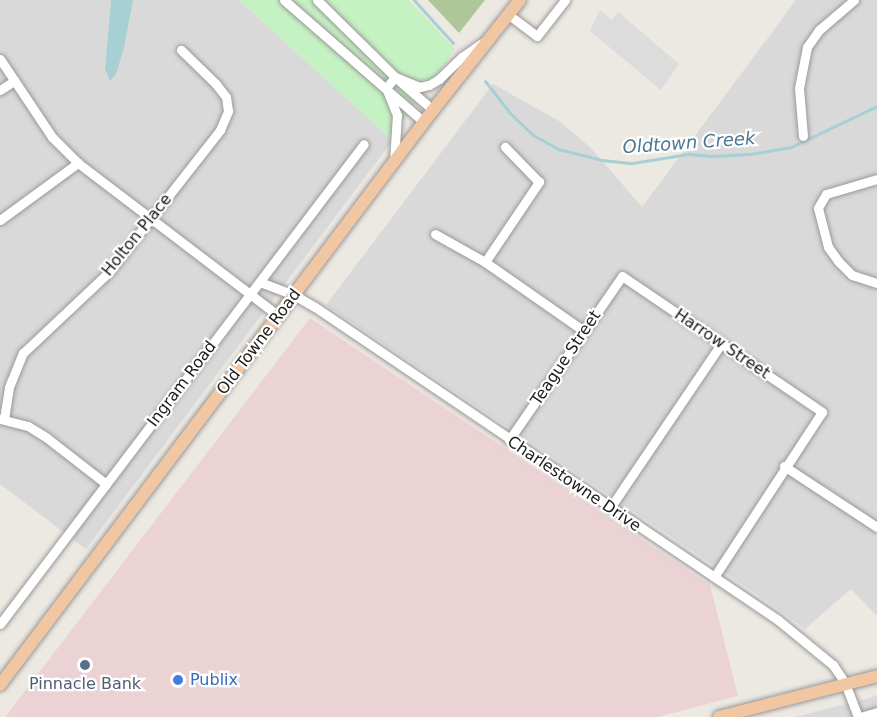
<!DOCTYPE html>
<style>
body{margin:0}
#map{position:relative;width:877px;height:717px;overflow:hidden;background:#ece8e2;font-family:"DejaVu Sans",sans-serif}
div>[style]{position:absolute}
.residential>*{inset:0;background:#dad9d9}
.commercial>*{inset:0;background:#ebd3d5}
.forest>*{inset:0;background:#adc79b}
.park>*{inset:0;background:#c5f2c3}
.parking>*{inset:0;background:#dcdcdc}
.water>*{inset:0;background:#a7d0d5}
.stream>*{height:3px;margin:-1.5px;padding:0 1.5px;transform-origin:1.5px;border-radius:1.5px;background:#a7d0d5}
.roads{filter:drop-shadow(0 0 2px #999) drop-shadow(0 0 2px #999)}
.minor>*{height:9px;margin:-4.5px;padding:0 4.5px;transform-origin:4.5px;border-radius:4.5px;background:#fff}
.major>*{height:12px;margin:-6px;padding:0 6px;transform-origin:6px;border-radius:6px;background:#f1c6a3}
.dots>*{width:16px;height:16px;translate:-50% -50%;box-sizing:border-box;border:3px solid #fff;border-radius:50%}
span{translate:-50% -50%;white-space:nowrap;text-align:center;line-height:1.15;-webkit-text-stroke:4.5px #fff;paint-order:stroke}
.street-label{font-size:16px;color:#1c1c1c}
.shop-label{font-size:16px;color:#366cbe}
.left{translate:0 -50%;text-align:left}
.service-label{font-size:16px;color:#4e5e75}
.water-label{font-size:18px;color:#4d7792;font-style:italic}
</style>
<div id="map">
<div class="residential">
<i style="clip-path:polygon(0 0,111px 0,105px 69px,116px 74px,133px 0,239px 0,390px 138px,390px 144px,86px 549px,0 484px)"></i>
<i style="clip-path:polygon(796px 0,877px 0,877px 616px,851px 589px,805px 629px,764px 599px,326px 305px,493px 84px,559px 121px,591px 148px,642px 207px)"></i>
<i style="clip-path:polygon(877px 695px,877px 717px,795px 717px,870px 698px)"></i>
</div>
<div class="commercial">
<i style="clip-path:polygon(310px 318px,710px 585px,738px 696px,657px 717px,5px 717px)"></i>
</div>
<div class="forest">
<i style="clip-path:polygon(428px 0,485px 0,459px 33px)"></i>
</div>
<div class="park">
<i style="clip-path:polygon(239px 0,409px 0,455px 49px,390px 138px)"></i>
</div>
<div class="parking">
<i style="clip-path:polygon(600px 10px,612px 20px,618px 12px,679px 64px,661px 90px,590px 31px)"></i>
</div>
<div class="water">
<i style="clip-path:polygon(111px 0,133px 0,124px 48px,116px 74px,110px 81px,105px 69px)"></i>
</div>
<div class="stream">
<i style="left:414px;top:0;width:58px;rotate:47.8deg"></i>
<i style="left:485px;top:81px;width:41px;rotate:52deg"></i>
<i style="left:510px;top:113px;width:32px;rotate:44deg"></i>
<i style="left:533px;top:135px;width:29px;rotate:29deg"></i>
<i style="left:558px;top:149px;width:45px;rotate:14deg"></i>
<i style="left:602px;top:160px;width:30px;rotate:6deg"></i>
<i style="left:632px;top:163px;width:57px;rotate:-9.1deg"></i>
<i style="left:688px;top:154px;width:24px;rotate:5deg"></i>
<i style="left:712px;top:156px;width:38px;rotate:-3deg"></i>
<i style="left:750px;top:154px;width:42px;rotate:-9.7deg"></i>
<i style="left:791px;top:147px;width:95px;rotate:-25.5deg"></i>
</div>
<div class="roads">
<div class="minor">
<i style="left:284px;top:0;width:186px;rotate:41.1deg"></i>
<i style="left:317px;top:0;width:110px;rotate:44.6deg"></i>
<i style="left:395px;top:77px;width:50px;rotate:41deg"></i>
<i style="left:509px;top:15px;width:35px;rotate:37deg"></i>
<i style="left:537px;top:36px;width:46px;rotate:-52.1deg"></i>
<i style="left:0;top:59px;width:94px;rotate:56.3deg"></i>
<i style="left:52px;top:137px;width:37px;rotate:45deg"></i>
<i style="left:78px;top:163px;width:253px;rotate:37.3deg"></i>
<i style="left:0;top:90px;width:17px;rotate:-33deg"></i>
<i style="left:803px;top:136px;width:48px;rotate:-94.8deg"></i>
<i style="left:799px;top:88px;width:42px;rotate:-79deg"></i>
<i style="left:807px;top:47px;width:21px;rotate:-55deg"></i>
<i style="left:819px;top:30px;width:46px;rotate:-40.6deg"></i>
<i style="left:394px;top:161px;width:46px;rotate:-86.3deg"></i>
<i style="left:397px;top:115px;width:29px;rotate:-112deg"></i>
<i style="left:386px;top:88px;width:14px;rotate:-51deg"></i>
<i style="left:395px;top:77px;width:27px;rotate:22deg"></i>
<i style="left:420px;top:87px;width:9px;rotate:-13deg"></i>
<i style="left:429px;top:85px;width:12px;rotate:-31deg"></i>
<i style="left:439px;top:79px;width:32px;rotate:-44deg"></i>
<i style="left:462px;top:57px;width:24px;rotate:-35deg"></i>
<i style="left:877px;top:179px;width:53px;rotate:163.6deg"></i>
<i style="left:826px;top:194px;width:16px;rotate:120deg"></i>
<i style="left:818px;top:208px;width:40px;rotate:75.6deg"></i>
<i style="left:828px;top:247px;width:17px;rotate:54deg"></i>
<i style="left:838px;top:261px;width:20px;rotate:45deg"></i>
<i style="left:852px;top:275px;width:26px;rotate:18deg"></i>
<i style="left:0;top:220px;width:97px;rotate:-36.2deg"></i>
<i style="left:435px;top:234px;width:57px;rotate:29.2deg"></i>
<i style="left:485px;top:262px;width:121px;rotate:34.9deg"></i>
<i style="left:485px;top:262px;width:97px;rotate:-56deg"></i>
<i style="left:539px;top:182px;width:49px;rotate:-134.2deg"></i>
<i style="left:260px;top:282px;width:36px;rotate:21deg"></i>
<i style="left:294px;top:295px;width:24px;rotate:30deg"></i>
<i style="left:315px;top:307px;width:559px;rotate:34.06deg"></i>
<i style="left:778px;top:620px;width:71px;rotate:39.3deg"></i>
<i style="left:833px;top:665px;width:22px;rotate:56deg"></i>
<i style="left:845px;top:683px;width:36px;rotate:69deg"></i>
<i style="left:0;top:419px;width:29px;rotate:14deg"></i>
<i style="left:28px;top:426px;width:22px;rotate:32deg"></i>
<i style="left:47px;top:438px;width:75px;rotate:37.9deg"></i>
<i style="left:4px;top:419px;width:32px;rotate:-81deg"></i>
<i style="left:9px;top:387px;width:37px;rotate:-68deg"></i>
<i style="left:23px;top:353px;width:117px;rotate:-43.3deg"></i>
<i style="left:108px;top:273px;width:182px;rotate:-51.9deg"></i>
<i style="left:220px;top:130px;width:21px;rotate:-67deg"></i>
<i style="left:228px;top:111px;width:14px;rotate:-98deg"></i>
<i style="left:226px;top:97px;width:16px;rotate:-128deg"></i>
<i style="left:216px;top:84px;width:49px;rotate:-135.8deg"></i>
<i style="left:509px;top:440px;width:199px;rotate:-55.4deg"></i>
<i style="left:622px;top:276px;width:242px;rotate:34.2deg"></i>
<i style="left:822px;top:412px;width:197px;rotate:123.2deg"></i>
<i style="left:784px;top:466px;width:111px;rotate:33.3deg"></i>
<i style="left:610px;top:508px;width:198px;rotate:-55.9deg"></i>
<i style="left:0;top:624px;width:602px;rotate:-52.83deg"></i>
<i style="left:860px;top:717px;width:18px;rotate:-16deg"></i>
</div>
<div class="major">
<i style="left:0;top:685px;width:720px;rotate:-53.02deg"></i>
<i style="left:433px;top:110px;width:140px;rotate:-51.7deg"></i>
<i style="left:719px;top:717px;width:163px;rotate:-14.5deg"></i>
</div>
</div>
<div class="dots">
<i style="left:85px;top:665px;background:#5c6f8a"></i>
<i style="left:178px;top:680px;background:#3f7fe0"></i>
</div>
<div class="street-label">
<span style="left:137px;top:235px;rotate:-51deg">Holton Place</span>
<span style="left:259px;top:342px;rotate:-53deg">Old Towne Road</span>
<span style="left:722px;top:344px;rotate:34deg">Harrow Street</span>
<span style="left:566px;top:358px;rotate:-56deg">Teague Street</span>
<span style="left:182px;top:384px;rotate:-53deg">Ingram Road</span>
<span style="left:574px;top:484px;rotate:34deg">Charlestowne Drive</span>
</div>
<div class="shop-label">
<span class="left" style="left:190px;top:680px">Publix</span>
</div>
<div class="service-label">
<span style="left:85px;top:684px">Pinnacle Bank</span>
</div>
<div class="water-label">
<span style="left:689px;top:143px;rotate:-4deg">Oldtown Creek</span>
</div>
</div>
